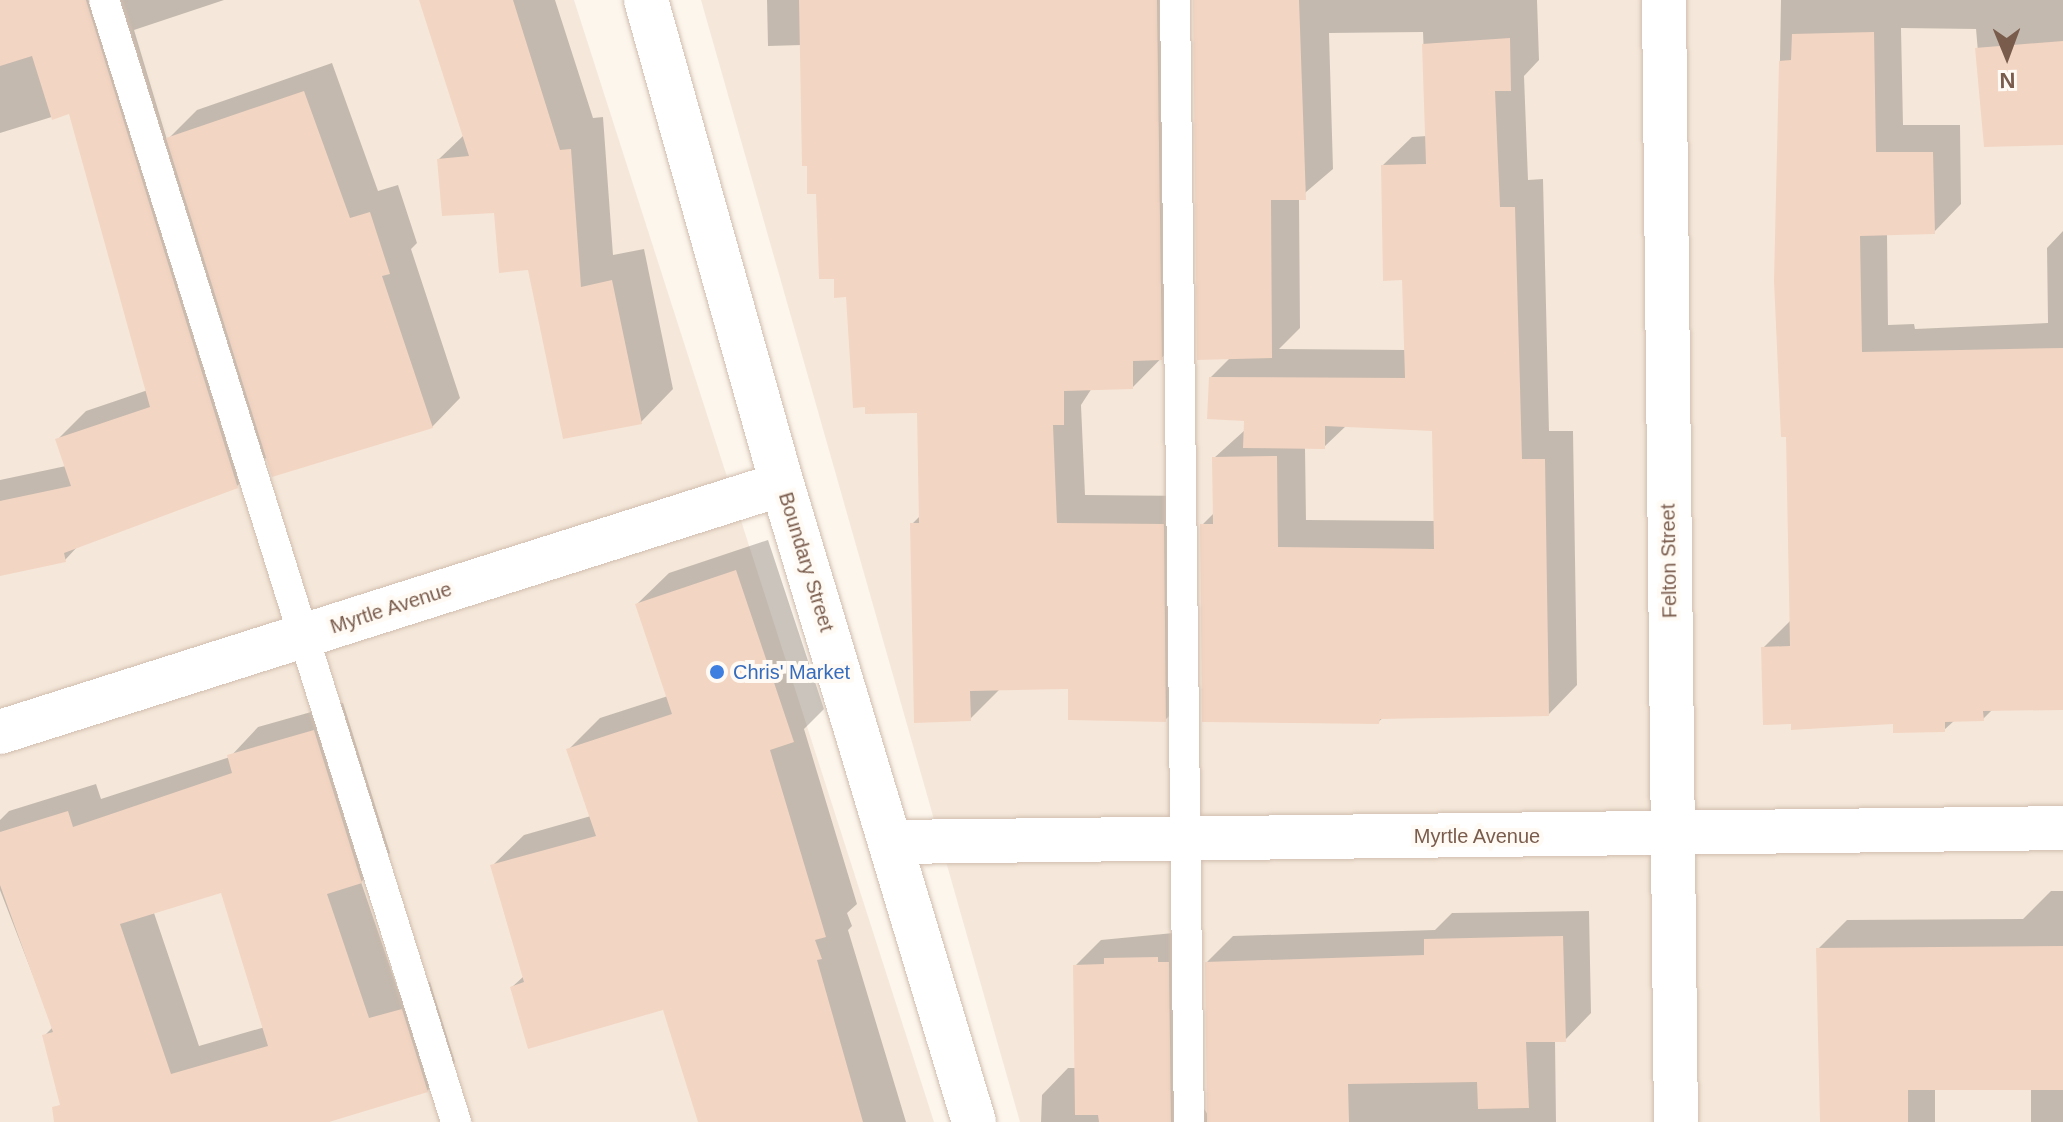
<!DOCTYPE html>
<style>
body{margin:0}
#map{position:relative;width:2063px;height:1122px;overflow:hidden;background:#fdf6ec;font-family:Helvetica,sans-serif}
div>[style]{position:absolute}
.residential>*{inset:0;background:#f5e8da}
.shadow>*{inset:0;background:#0003}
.building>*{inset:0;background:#f3d5c3}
.roads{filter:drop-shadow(0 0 2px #d1beb0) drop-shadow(0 0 2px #d1beb0)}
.lane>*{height:30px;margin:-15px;padding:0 15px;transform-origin:15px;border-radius:15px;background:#fff}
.street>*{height:44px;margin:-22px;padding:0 22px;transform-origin:22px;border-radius:22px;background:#fff}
.secondary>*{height:44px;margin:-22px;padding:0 22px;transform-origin:22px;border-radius:22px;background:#fff}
.dots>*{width:22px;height:22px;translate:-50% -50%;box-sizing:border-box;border:4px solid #fffaf3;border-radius:50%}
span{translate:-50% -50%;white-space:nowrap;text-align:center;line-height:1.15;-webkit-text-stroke:8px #fffaf3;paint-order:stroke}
.street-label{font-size:20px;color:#7a5c4d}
.shop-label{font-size:20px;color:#366cbe}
.left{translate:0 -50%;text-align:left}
.north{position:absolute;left:1967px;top:16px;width:80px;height:80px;-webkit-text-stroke:6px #fffaf3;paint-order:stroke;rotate:179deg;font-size:22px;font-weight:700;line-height:32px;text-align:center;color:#7a5c4d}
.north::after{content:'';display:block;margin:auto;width:28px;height:36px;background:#7a5c4d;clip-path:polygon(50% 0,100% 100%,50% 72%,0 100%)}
</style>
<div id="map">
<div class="residential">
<i style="clip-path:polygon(0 0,574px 0,934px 1122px,0 1122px)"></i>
<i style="clip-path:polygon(701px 0,2063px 0,2063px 1122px,1020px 1122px)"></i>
</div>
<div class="shadow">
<i style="clip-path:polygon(0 0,224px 0,134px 30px,167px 140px,197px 110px,332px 63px,378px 191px,398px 185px,417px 243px,411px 249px,460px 398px,432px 427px,268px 456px,237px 486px,79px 545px,65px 560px,0 574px,0 480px,66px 466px,57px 440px,86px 411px,148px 390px,71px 111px,0 133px)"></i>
<i style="clip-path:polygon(421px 0,555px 0,593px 118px,603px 117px,613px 255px,644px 249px,673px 389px,641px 422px,529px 268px,496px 211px,439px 159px,464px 135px)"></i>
<i style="clip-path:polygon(767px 0,1187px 0,1189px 330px,1132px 388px,1092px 388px,1081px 405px,1085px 495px,1191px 496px,1194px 692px,1165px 720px,1070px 687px,999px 690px,970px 719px,912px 524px,921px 515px,919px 411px,848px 295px,818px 192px,802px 45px,768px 46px)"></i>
<i style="clip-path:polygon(evenodd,1195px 0,1537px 0,1539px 60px,1524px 76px,1528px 180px,1543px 179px,1549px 431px,1573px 431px,1577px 685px,1549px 714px,1384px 717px,1378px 722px,1202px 525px,1215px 512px,1214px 458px,1245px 430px,1246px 419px,1211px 377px,1231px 357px,1195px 0,1423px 32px,1427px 136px,1412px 137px,1383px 165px,1404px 278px,1406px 350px,1279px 349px,1300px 328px,1299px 198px,1333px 169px,1329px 33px,1423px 32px,1195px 0,1347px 425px,1434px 429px,1435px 521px,1306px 520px,1305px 447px,1324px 447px,1347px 425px)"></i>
<i style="clip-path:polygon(1781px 0,2063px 0,2063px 143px,1986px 145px,1976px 29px,1901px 28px,1903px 125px,1960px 125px,1961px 204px,1934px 232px,1887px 233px,1888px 325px,1914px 324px,1915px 329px,2048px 323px,2047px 248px,2063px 231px,2063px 708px,1993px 709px,1983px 719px,1955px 720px,1944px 730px,1895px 722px,1763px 648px,1791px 620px,1788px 435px,1776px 281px)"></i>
<i style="clip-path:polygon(768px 540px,824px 709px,804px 729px,857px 904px,847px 913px,852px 926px,848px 930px,906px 1122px,720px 1122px,664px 1007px,512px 987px,524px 976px,492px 866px,524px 835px,591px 816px,569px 749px,600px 718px,668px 696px,637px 604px,669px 573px)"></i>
<i style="clip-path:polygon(evenodd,343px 703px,390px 853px,361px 882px,398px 990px,430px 982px,455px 1062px,427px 1091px,327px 1122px,77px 1122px,44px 1036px,53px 1027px,0 890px,0 820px,9px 811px,96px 784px,101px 799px,230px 757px,258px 727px,343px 703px,223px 891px,265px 1027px,199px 1046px,154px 913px,223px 891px)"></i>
<i style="clip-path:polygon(2051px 891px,2063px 891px,2063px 1122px,2031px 1122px,2031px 1088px,1935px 1088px,1935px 1122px,1821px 1122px,1818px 949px,1847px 920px,2023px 919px)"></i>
<i style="clip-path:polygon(1589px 911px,1591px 1013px,1565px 1040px,1555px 1040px,1556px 1122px,1041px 1122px,1042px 1095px,1068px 1068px,1077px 1068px,1075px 966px,1101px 940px,1184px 932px,1196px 1095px,1209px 1117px,1207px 962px,1233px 936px,1435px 930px,1452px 913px)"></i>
</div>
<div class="building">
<i style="clip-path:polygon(0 0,86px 0,238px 488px,64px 553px,66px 562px,0 576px,0 501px,71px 486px,55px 439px,150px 407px,69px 114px,52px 120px,32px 56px,0 66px)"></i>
<i style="clip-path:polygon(419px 0,513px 0,560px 150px,571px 149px,581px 287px,612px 280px,642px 424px,563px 439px,528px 270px,499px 273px,494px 213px,442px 216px,437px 159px,469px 156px)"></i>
<i style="clip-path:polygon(799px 0,1157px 0,1162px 360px,1133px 361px,1133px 389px,1064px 391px,1064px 425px,1053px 425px,1057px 523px,1164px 524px,1166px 722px,1068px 720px,1068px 689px,970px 691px,971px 721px,914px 723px,910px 523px,919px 523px,917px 413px,865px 414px,865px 407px,853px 408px,846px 297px,834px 298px,834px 279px,819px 279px,816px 194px,807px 194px,807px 166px,802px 166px)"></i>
<i style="clip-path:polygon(1193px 0,1299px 0,1306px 200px,1271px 200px,1272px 358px,1197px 360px)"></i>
<i style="clip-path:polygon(1874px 32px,1876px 152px,1933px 152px,1935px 234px,1860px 236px,1862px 352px,2063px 348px,2063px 710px,1983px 711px,1984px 721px,1945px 722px,1945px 732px,1893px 733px,1893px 724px,1791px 730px,1791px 724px,1763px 725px,1761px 647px,1790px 646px,1786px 437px,1781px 437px,1774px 281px,1779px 61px,1791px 60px,1792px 34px)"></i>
<i style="clip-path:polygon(1510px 38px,1511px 91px,1495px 91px,1500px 207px,1515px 207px,1522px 459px,1545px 459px,1549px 716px,1380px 719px,1379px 724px,1202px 722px,1200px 524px,1213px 524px,1212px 457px,1277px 456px,1278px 547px,1434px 549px,1432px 431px,1325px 426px,1325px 449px,1243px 448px,1244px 421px,1207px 419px,1209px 377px,1405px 378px,1402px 280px,1383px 281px,1381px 165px,1426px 164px,1422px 44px)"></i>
<i style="clip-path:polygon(2063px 41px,2063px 145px,1984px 147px,1975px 48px)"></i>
<i style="clip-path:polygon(304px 91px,350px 218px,370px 212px,390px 274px,382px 276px,433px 428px,272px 477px,166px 138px)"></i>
<i style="clip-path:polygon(736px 570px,794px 742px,770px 750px,826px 937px,815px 940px,822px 959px,817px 960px,863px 1122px,698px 1122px,663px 1010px,528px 1049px,510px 987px,524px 982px,490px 865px,596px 836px,566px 749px,672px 714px,635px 604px)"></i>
<i style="clip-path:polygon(evenodd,314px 730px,362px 883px,327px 894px,369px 1018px,402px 1009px,428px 1092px,329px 1122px,54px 1122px,52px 1107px,60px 1105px,42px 1035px,53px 1032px,0 885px,0 832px,68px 811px,73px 827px,232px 773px,227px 755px,314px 730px,221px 893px,268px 1046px,171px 1074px,120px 924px,221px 893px)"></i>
<i style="clip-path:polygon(1563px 936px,1566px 1042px,1526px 1042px,1529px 1108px,1478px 1109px,1477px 1082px,1348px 1084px,1349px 1122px,1207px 1122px,1205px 962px,1424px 955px,1424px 939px)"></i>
<i style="clip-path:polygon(2063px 946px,2063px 1090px,1908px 1090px,1908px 1122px,1820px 1122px,1816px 948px)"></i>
<i style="clip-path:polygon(1158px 957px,1158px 962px,1169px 962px,1171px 1122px,1099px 1122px,1098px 1115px,1075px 1115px,1073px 965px,1104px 964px,1104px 958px)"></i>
</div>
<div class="roads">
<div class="lane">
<i style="left:104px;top:0;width:1176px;rotate:72.58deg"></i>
<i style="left:1175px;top:0;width:1122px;rotate:89.29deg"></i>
</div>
<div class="street">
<i style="left:1664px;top:0;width:1122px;rotate:89.39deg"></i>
<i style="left:0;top:732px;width:820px;rotate:-17.6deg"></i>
<i style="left:891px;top:842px;width:1172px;rotate:-0.68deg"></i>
</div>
<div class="secondary">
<i style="left:646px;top:0;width:503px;rotate:74.31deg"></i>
<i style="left:782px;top:484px;width:666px;rotate:73.25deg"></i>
</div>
</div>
<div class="dots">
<i style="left:717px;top:672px;background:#3f7fe0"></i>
</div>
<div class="street-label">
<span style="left:1669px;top:561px;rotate:-91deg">Felton Street</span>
<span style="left:806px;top:562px;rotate:73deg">Boundary Street</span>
<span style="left:391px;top:608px;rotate:-18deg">Myrtle Avenue</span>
<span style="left:1477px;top:836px">Myrtle Avenue</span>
</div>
<div class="shop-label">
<span class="left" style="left:733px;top:672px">Chris' Market</span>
</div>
<div class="north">N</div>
</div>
